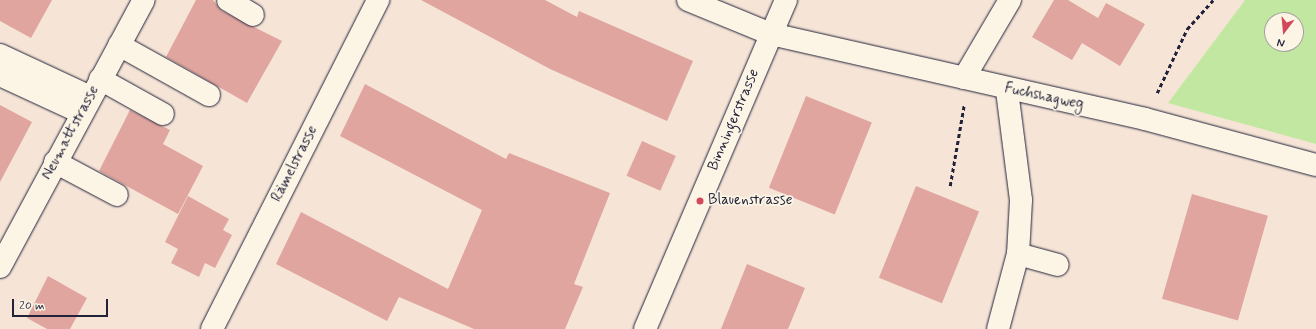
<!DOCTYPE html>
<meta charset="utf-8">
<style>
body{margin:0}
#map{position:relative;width:1316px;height:329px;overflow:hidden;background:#f6e5d7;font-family:Mynerve,sans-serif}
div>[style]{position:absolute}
.green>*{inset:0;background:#c2e7a1}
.building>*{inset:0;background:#dfa59e;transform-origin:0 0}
.path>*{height:2.5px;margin-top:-1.25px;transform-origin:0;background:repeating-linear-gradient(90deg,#22223b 0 4px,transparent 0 7px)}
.roads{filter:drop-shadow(0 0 1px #22223b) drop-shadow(0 0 1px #22223b)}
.minor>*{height:22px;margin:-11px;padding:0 11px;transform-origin:11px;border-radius:11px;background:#fcf5e5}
.major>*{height:22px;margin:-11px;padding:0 11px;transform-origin:11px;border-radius:11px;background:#fcf5e5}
.dots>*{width:11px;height:11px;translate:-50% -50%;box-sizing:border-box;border:2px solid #fcf5e5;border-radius:50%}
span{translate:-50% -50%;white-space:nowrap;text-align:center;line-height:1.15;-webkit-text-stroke:3.5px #fcf5e5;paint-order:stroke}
.street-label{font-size:15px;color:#22223b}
.poi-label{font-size:15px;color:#22223b}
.left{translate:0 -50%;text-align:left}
.north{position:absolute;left:1264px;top:12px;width:40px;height:40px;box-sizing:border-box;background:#fcf5e5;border:1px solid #a5a1a1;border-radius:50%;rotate:196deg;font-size:11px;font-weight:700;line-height:16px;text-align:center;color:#22223b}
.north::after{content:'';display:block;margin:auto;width:14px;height:18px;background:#d1495b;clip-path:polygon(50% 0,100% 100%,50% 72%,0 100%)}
.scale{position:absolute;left:12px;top:299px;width:96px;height:18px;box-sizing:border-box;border:2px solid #22223b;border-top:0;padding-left:5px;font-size:12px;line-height:14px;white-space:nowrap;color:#22223b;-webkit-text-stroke:3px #fcf5e5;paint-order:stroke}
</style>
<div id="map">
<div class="green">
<i style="clip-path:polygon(evenodd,1245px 0,1316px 0,1316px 144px,1168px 103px,1245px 0,1272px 20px,1296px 20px,1296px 44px,1272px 44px,1272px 20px)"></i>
</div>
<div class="building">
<i style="clip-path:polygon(0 0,52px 0,31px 38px,0 21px)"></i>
<i style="clip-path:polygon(196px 0,213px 0,222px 11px,282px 41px,247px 103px,166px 57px)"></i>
<i style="clip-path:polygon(421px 0,545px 0,577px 17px,579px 11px,693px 61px,667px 121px,550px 69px)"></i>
<i style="clip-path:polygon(1054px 0,1068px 0,1098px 18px,1106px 3px,1145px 24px,1120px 66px,1082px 43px,1072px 60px,1032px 37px)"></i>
<i style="clip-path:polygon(365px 84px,506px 159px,509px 153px,610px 193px,574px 284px,583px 287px,565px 329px,474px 329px,399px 297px,387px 321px,276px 264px,301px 212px,448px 289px,482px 210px,340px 136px)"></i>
<i style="left:806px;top:96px;width:71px;height:99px;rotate:22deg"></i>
<i style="clip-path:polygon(0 105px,32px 122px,0 182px)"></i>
<i style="clip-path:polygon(130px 110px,170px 130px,163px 144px,203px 166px,178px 214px,99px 171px)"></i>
<i style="left:642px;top:141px;width:37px;height:38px;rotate:24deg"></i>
<i style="left:916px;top:186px;width:68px;height:99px;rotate:22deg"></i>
<i style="left:1192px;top:194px;width:79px;height:109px;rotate:16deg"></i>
<i style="clip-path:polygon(188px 196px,229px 219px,223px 230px,232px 235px,215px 268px,205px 263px,199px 277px,171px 263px,178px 249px,165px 242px)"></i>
<i style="clip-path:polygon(747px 264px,805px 288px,788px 329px,721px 329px)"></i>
<i style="clip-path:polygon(48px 276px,87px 298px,70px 329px,47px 329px,27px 318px)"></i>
</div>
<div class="path">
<i style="left:1157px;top:93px;width:71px;rotate:-64.9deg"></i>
<i style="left:1187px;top:29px;width:39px;rotate:-48deg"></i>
<i style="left:950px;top:186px;width:82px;rotate:-80.2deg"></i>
</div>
<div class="roads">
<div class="minor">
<i style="left:228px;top:0;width:29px;rotate:31deg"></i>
<i style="left:688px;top:0;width:90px;rotate:22.3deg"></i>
<i style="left:771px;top:34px;width:384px;rotate:12.8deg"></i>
<i style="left:1145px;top:119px;width:177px;rotate:15.1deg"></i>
<i style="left:119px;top:45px;width:103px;rotate:29.1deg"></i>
<i style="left:0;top:55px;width:99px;rotate:25deg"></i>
<i style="left:0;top:75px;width:90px;rotate:24.9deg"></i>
<i style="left:964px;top:78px;width:91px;rotate:-59.5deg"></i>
<i style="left:100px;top:79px;width:72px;rotate:29.1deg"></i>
<i style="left:55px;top:162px;width:70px;rotate:28deg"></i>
<i style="left:1018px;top:254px;width:41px;rotate:15.4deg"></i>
<i style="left:0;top:267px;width:303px;rotate:-61.7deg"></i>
<i style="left:212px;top:329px;width:369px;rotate:-63.2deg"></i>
<i style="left:998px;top:329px;width:78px;rotate:-75.1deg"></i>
<i style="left:1018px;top:254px;width:54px;rotate:-86.8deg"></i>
<i style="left:1021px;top:200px;width:111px;rotate:-97.3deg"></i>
</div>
<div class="major">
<i style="left:645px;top:329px;width:358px;rotate:-66.8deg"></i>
</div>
</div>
<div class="dots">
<i style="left:700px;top:201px;background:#d1495b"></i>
</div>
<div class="street-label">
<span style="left:1044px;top:97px;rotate:12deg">Fuchshagweg</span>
<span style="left:734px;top:120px;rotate:-67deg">Binningerstrasse</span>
<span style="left:71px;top:133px;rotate:-62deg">Neumattstrasse</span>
<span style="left:295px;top:164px;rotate:-63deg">Rämelstrasse</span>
</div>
<div class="poi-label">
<span class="left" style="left:708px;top:201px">Blauenstrasse</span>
</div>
<div class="north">N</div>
<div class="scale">20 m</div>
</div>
